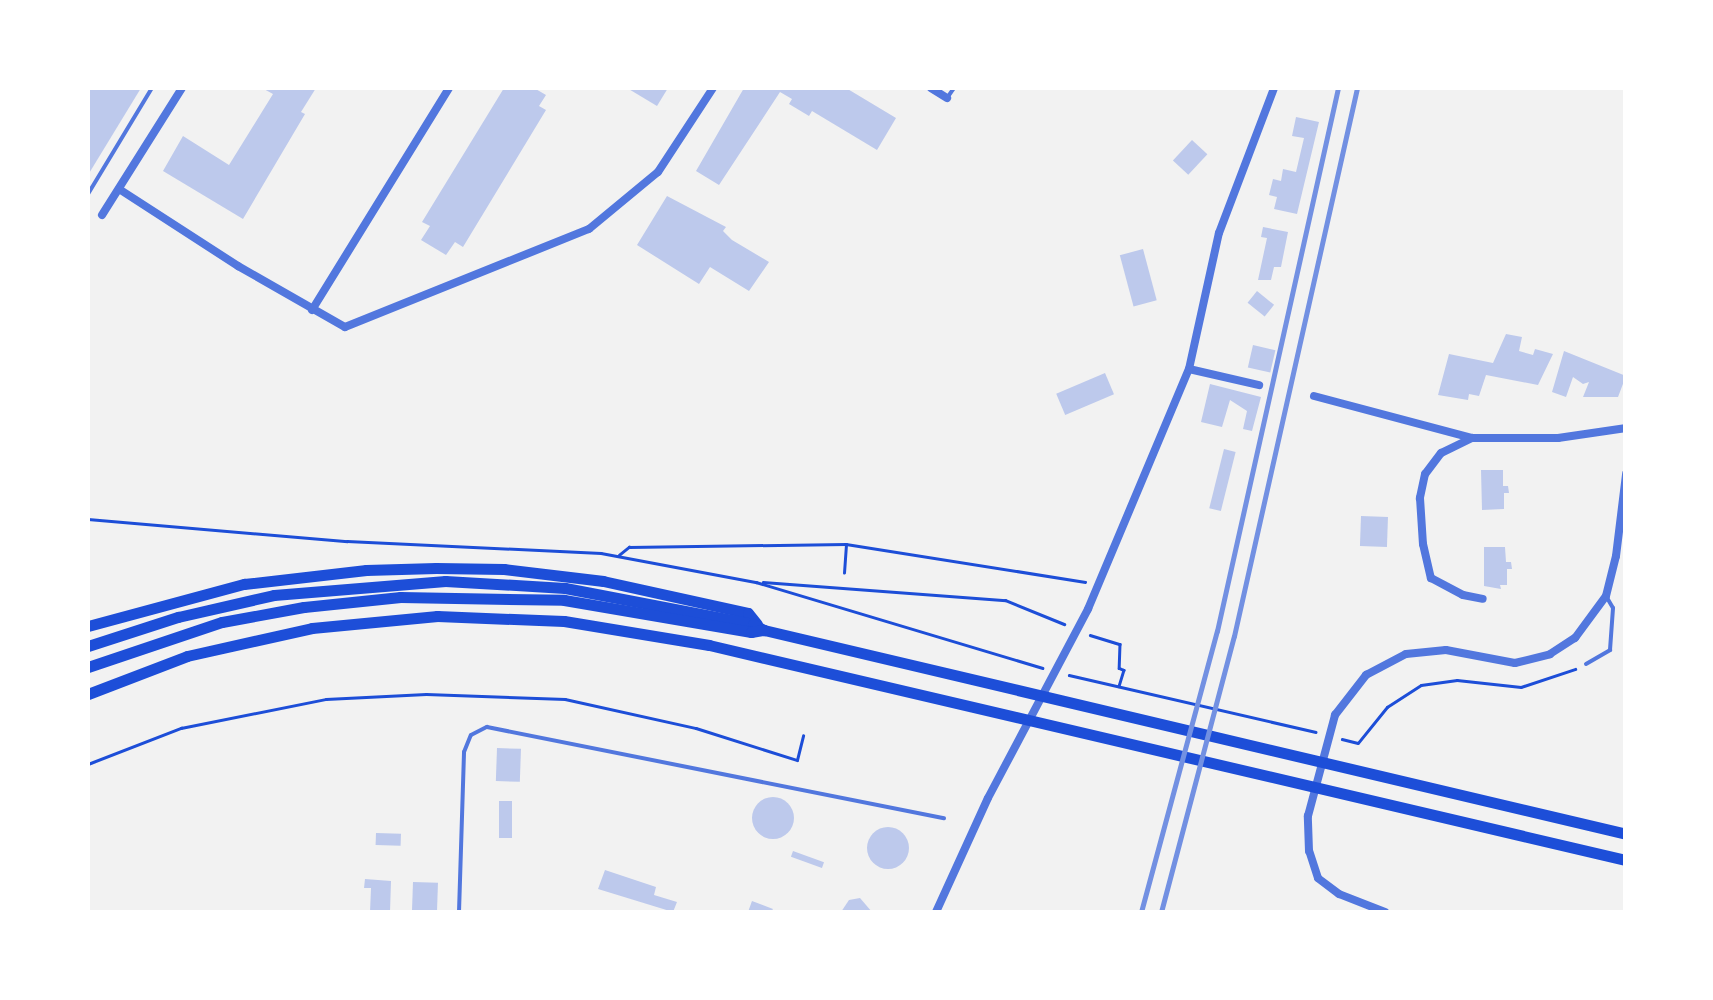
<!DOCTYPE html>
<style>
body{margin:0}
#map{position:relative;width:1713px;height:1000px;overflow:hidden;background:#f2f2f2;font-family:"Playfair Display",serif}
div>[style]{position:absolute}
.building>*{inset:0;background:#bdc9ec;transform-origin:0 0}
.round{border-radius:50%}
.path>*{height:2.5px;margin:-1.25px;padding:0 1.25px;transform-origin:1.25px;border-radius:1.25px;background:#1d4ed8}
.service>*{height:4px;margin:-2px;padding:0 2px;transform-origin:2px;border-radius:2px;background:#5277de}
.minor>*{height:8px;margin:-4px;padding:0 4px;transform-origin:4px;border-radius:4px;background:#5277de}
.trunk>*{height:11px;margin:-5.5px;padding:0 5.5px;transform-origin:5.5px;border-radius:5.5px;background:#1d4ed8}
.rail>*{height:5px;margin:-2.5px;padding:0 2.5px;transform-origin:2.5px;border-radius:2.5px;background:#7290e2}
span{translate:-50% -50%;white-space:nowrap;text-align:center;line-height:1.15;-webkit-text-stroke:8px #fff;paint-order:stroke}
.frame{position:absolute;inset:0;border:90px solid #fff;pointer-events:none}
</style>
<div id="map">
<div class="building">
<i style="clip-path:polygon(88px 88px,141px 88px,88px 175px)"></i>
<i style="clip-path:polygon(262px 88px,316px 88px,301px 112px,305px 114px,243px 219px,163px 171px,183px 136px,229px 165px,273px 94px)"></i>
<i style="clip-path:polygon(504px 88px,534px 88px,546px 95px,539px 106px,546px 110px,463px 247px,455px 242px,446px 255px,421px 240px,430px 226px,422px 222px)"></i>
<i style="clip-path:polygon(627px 88px,668px 88px,657px 106px)"></i>
<i style="clip-path:polygon(744px 88px,846px 88px,896px 118px,877px 150px,812px 111px,809px 116px,789px 104px,792px 99px,780px 92px,719px 185px,696px 171px)"></i>
<i style="clip-path:polygon(1296px 117px,1319px 122px,1297px 214px,1274px 209px,1277px 197px,1269px 195px,1273px 179px,1281px 181px,1283px 169px,1296px 172px,1304px 138px,1292px 136px)"></i>
<i style="left:1192px;top:140px;width:21px;height:28px;rotate:43deg"></i>
<i style="clip-path:polygon(667px 196px,726px 227px,723px 231px,732px 240px,769px 262px,749px 291px,710px 267px,699px 284px,637px 245px)"></i>
<i style="clip-path:polygon(1263px 227px,1288px 232px,1281px 267px,1274px 267px,1271px 280px,1258px 280px,1267px 238px,1261px 237px)"></i>
<i style="left:1143px;top:249px;width:53px;height:24px;rotate:75deg"></i>
<i style="left:1257px;top:291px;width:22px;height:15px;rotate:39deg"></i>
<i style="clip-path:polygon(1506px 334px,1522px 337px,1519px 351px,1533px 355px,1535px 349px,1553px 354px,1538px 385px,1486px 375px,1479px 396px,1469px 394px,1468px 400px,1438px 395px,1449px 354px,1493px 363px)"></i>
<i style="left:1253px;top:345px;width:23px;height:23px;rotate:13deg"></i>
<i style="clip-path:polygon(1564px 351px,1626px 376px,1618px 397px,1583px 397px,1589px 382px,1583px 384px,1573px 377px,1566px 397px,1552px 392px)"></i>
<i style="left:1105px;top:373px;width:23px;height:53px;rotate:67deg"></i>
<i style="clip-path:polygon(1210px 384px,1261px 397px,1252px 431px,1243px 429px,1247px 411px,1230px 400px,1222px 427px,1201px 422px)"></i>
<i style="left:1224px;top:449px;width:12px;height:61px;rotate:14deg"></i>
<i style="clip-path:polygon(1481px 470px,1503px 470px,1503px 486px,1508px 486px,1509px 493px,1504px 493px,1504px 509px,1482px 510px)"></i>
<i style="left:1361px;top:516px;width:27px;height:30px;rotate:2deg"></i>
<i style="clip-path:polygon(1484px 547px,1505px 547px,1506px 562px,1511px 562px,1512px 569px,1507px 569px,1507px 585px,1500px 585px,1501px 589px,1484px 586px)"></i>
<i style="left:497px;top:748px;width:24px;height:33px;rotate:2deg"></i>
<i class="round" style="left:752px;top:797px;width:42px;height:42px"></i>
<i style="left:499px;top:801px;width:13px;height:37px"></i>
<i class="round" style="left:867px;top:827px;width:42px;height:42px"></i>
<i style="left:376px;top:833px;width:25px;height:12px;rotate:2deg"></i>
<i style="left:793px;top:851px;width:33px;height:6px;rotate:20deg"></i>
<i style="clip-path:polygon(605px 870px,656px 887px,654px 895px,677px 902px,673px 912px,598px 889px)"></i>
<i style="clip-path:polygon(365px 879px,391px 881px,390px 912px,370px 912px,371px 888px,364px 888px)"></i>
<i style="left:413px;top:882px;width:25px;height:30px;rotate:2deg"></i>
<i style="clip-path:polygon(860px 898px,872px 912px,841px 912px,849px 900px)"></i>
<i style="clip-path:polygon(752px 901px,773px 909px,771px 912px,748px 912px)"></i>
</div>
<div class="path">
<i style="left:88px;top:519px;width:260px;rotate:4.9deg"></i>
<i style="left:347px;top:541px;width:254px;rotate:2.7deg"></i>
<i style="left:601px;top:553px;width:158px;rotate:10.6deg"></i>
<i style="left:756px;top:582px;width:299px;rotate:16.7deg"></i>
<i style="left:619px;top:555px;width:13px;rotate:-39deg"></i>
<i style="left:629px;top:547px;width:217px;rotate:-0.8deg"></i>
<i style="left:846px;top:544px;width:242px;rotate:9deg"></i>
<i style="left:844px;top:573px;width:28px;rotate:-86deg"></i>
<i style="left:763px;top:582px;width:243px;rotate:4.3deg"></i>
<i style="left:1005px;top:600px;width:64px;rotate:22.1deg"></i>
<i style="left:1090px;top:635px;width:31px;rotate:17deg"></i>
<i style="left:1120px;top:644px;width:24px;rotate:92deg"></i>
<i style="left:1119px;top:668px;width:5px;rotate:22deg"></i>
<i style="left:1124px;top:670px;width:17px;rotate:107deg"></i>
<i style="left:1069px;top:675px;width:253px;rotate:13deg"></i>
<i style="left:1342px;top:739px;width:16px;rotate:14deg"></i>
<i style="left:1358px;top:743px;width:46px;rotate:-51.1deg"></i>
<i style="left:1387px;top:707px;width:40px;rotate:-32.9deg"></i>
<i style="left:1421px;top:685px;width:36px;rotate:-8deg"></i>
<i style="left:1457px;top:680px;width:64px;rotate:6.2deg"></i>
<i style="left:1521px;top:687px;width:57px;rotate:-18.4deg"></i>
<i style="left:88px;top:764px;width:100px;rotate:-21.2deg"></i>
<i style="left:181px;top:728px;width:148px;rotate:-11.3deg"></i>
<i style="left:326px;top:699px;width:100px;rotate:-2.9deg"></i>
<i style="left:426px;top:694px;width:139px;rotate:2.1deg"></i>
<i style="left:565px;top:699px;width:134px;rotate:12.5deg"></i>
<i style="left:696px;top:728px;width:106px;rotate:17.6deg"></i>
<i style="left:797px;top:760px;width:25px;rotate:-76deg"></i>
</div>
<div class="service">
<i style="left:947px;top:98px;width:12px;rotate:-55deg"></i>
<i style="left:88px;top:194px;width:124px;rotate:-58.9deg"></i>
<i style="left:1586px;top:664px;width:28px;rotate:-30deg"></i>
<i style="left:1610px;top:650px;width:42px;rotate:-85.9deg"></i>
<i style="left:1613px;top:608px;width:14px;rotate:-120deg"></i>
<i style="left:459px;top:912px;width:160px;rotate:-88.2deg"></i>
<i style="left:464px;top:752px;width:18px;rotate:-68deg"></i>
<i style="left:471px;top:735px;width:18px;rotate:-27deg"></i>
<i style="left:487px;top:727px;width:466px;rotate:11.3deg"></i>
</div>
<div class="minor">
<i style="left:931px;top:88px;width:19px;rotate:32deg"></i>
<i style="left:119px;top:189px;width:142px;rotate:32.9deg"></i>
<i style="left:238px;top:266px;width:123px;rotate:29.7deg"></i>
<i style="left:345px;top:327px;width:263px;rotate:-21.9deg"></i>
<i style="left:589px;top:229px;width:89px;rotate:-39.6deg"></i>
<i style="left:658px;top:172px;width:100px;rotate:-56.8deg"></i>
<i style="left:102px;top:215px;width:150px;rotate:-57.8deg"></i>
<i style="left:312px;top:310px;width:261px;rotate:-58.3deg"></i>
<i style="left:1189px;top:369px;width:72px;rotate:12.9deg"></i>
<i style="left:1314px;top:396px;width:163px;rotate:14.9deg"></i>
<i style="left:1472px;top:438px;width:86px"></i>
<i style="left:1558px;top:438px;width:69px;rotate:-8.4deg"></i>
<i style="left:1472px;top:438px;width:34px;rotate:154deg"></i>
<i style="left:1441px;top:453px;width:26px;rotate:127deg"></i>
<i style="left:1425px;top:474px;width:25px;rotate:102deg"></i>
<i style="left:1420px;top:498px;width:46px;rotate:86.3deg"></i>
<i style="left:1423px;top:544px;width:35px;rotate:77deg"></i>
<i style="left:1431px;top:578px;width:36px;rotate:28deg"></i>
<i style="left:1463px;top:595px;width:20px;rotate:11deg"></i>
<i style="left:936px;top:912px;width:125px;rotate:-65.5deg"></i>
<i style="left:988px;top:798px;width:214px;rotate:-62.1deg"></i>
<i style="left:1088px;top:609px;width:260px;rotate:-67.2deg"></i>
<i style="left:1189px;top:369px;width:139px;rotate:-77.6deg"></i>
<i style="left:1219px;top:233px;width:155px;rotate:-69.2deg"></i>
<i style="left:1385px;top:912px;width:49px;rotate:-158.6deg"></i>
<i style="left:1339px;top:894px;width:26px;rotate:-143deg"></i>
<i style="left:1318px;top:878px;width:28px;rotate:-108deg"></i>
<i style="left:1309px;top:851px;width:35px;rotate:-92deg"></i>
<i style="left:1308px;top:816px;width:105px;rotate:-75deg"></i>
<i style="left:1335px;top:715px;width:51px;rotate:-52.2deg"></i>
<i style="left:1366px;top:675px;width:45px;rotate:-27.7deg"></i>
<i style="left:1406px;top:654px;width:40px;rotate:-5.7deg"></i>
<i style="left:1446px;top:650px;width:70px;rotate:10.7deg"></i>
<i style="left:1515px;top:663px;width:36px;rotate:-14deg"></i>
<i style="left:1550px;top:654px;width:30px;rotate:-33deg"></i>
<i style="left:1575px;top:638px;width:52px;rotate:-53.6deg"></i>
<i style="left:1606px;top:596px;width:41px;rotate:-76deg"></i>
<i style="left:1616px;top:556px;width:83px;rotate:-83deg"></i>
</div>
<div class="trunk">
<i style="left:88px;top:626px;width:162px;rotate:-15.1deg"></i>
<i style="left:244px;top:584px;width:123px;rotate:-6.5deg"></i>
<i style="left:366px;top:570px;width:70px;rotate:-1.6deg"></i>
<i style="left:436px;top:568px;width:68px;rotate:0.8deg"></i>
<i style="left:504px;top:569px;width:100px;rotate:6.9deg"></i>
<i style="left:603px;top:581px;width:148px;rotate:12.4deg"></i>
<i style="left:748px;top:613px;width:14px;rotate:51deg"></i>
<i style="left:88px;top:646px;width:95px;rotate:-17.9deg"></i>
<i style="left:178px;top:617px;width:98px;rotate:-12.9deg"></i>
<i style="left:274px;top:595px;width:172px;rotate:-4.7deg"></i>
<i style="left:445px;top:581px;width:120px;rotate:3.3deg"></i>
<i style="left:565px;top:588px;width:191px;rotate:10.8deg"></i>
<i style="left:753px;top:624px;width:13px;rotate:29deg"></i>
<i style="left:764px;top:630px;width:886px;rotate:13.31deg"></i>
<i style="left:88px;top:667px;width:141px;rotate:-18.6deg"></i>
<i style="left:222px;top:622px;width:83px;rotate:-10.4deg"></i>
<i style="left:304px;top:607px;width:97px;rotate:-5.9deg"></i>
<i style="left:400px;top:597px;width:164px;rotate:1deg"></i>
<i style="left:564px;top:600px;width:190px;rotate:9.7deg"></i>
<i style="left:751px;top:632px;width:13px;rotate:-9deg"></i>
<i style="left:88px;top:694px;width:106px;rotate:-21deg"></i>
<i style="left:187px;top:656px;width:128px;rotate:-12.6deg"></i>
<i style="left:312px;top:628px;width:126px;rotate:-5.5deg"></i>
<i style="left:437px;top:616px;width:127px;rotate:2.3deg"></i>
<i style="left:564px;top:621px;width:147px;rotate:9.4deg"></i>
<i style="left:709px;top:645px;width:942px;rotate:13.2deg"></i>
</div>
<div class="rail">
<i style="left:1141px;top:912px;width:291px;rotate:-74.9deg"></i>
<i style="left:1217px;top:631px;width:556px;rotate:-77.44deg"></i>
<i style="left:1161px;top:912px;width:285px;rotate:-75.2deg"></i>
<i style="left:1234px;top:636px;width:562px;rotate:-77.35deg"></i>
</div>
<div class="frame"></div>
</div>
